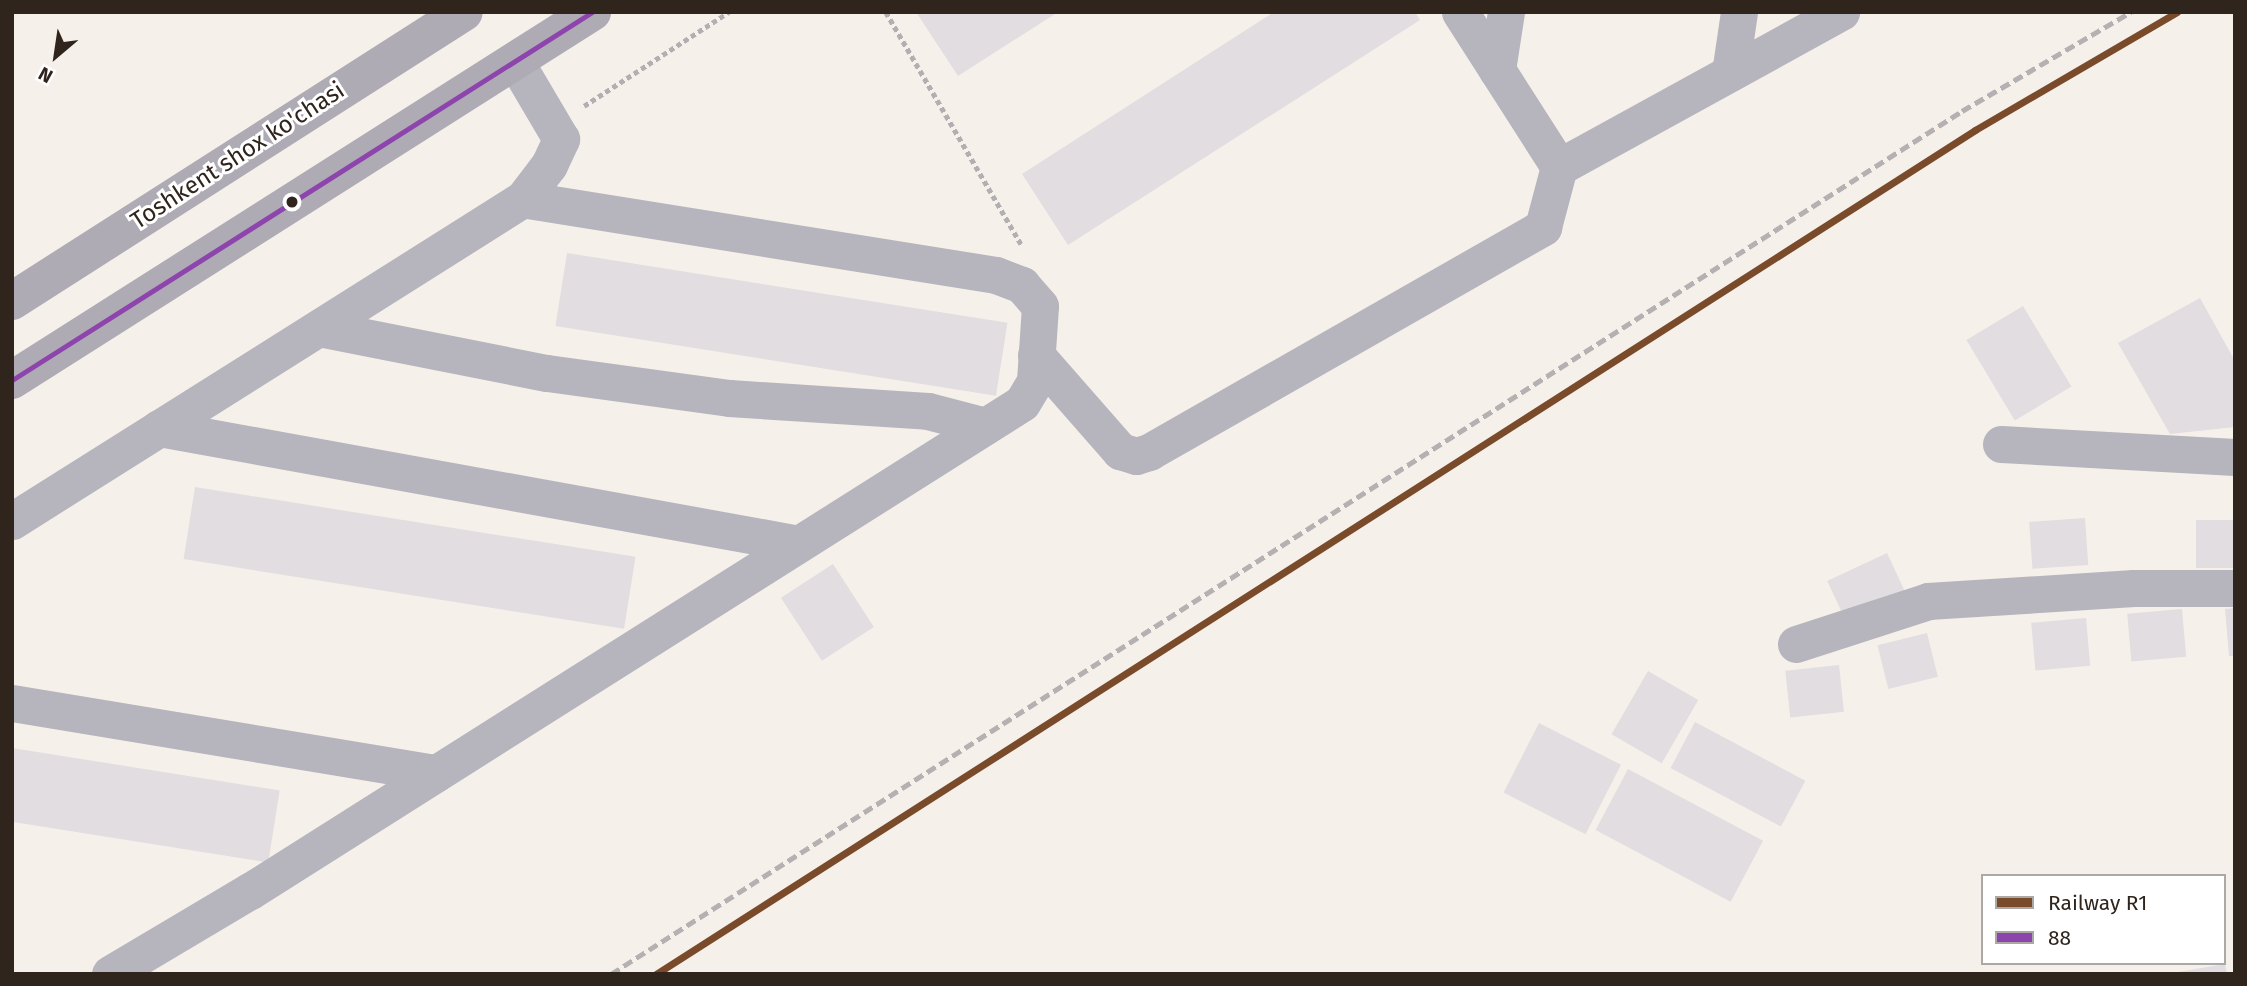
<!DOCTYPE html>
<style>
body{margin:0}
#map{position:relative;width:2247px;height:986px;overflow:hidden;background:#f6f0eb;font-family:"Fira Sans",sans-serif}
div>[style]{position:absolute}
.building>*{inset:0;background:#e1dde1;transform-origin:0 0}
.path>*{height:4.5px;margin-top:-2.25px;transform-origin:0;background:repeating-linear-gradient(90deg,#b2afb2 0 5px,transparent 0 8.5px)}
.minor>*{height:37px;margin:-18.5px;padding:0 18.5px;transform-origin:18.5px;border-radius:18.5px;background:#b6b4bc}
.major>*{height:38px;margin:-19px;padding:0 19px;transform-origin:19px;border-radius:19px;background:#afabb4}
.rail>*{height:5px;margin-top:-2.5px;transform-origin:0;background:repeating-linear-gradient(90deg,#b5b0b1 0 10px,transparent 0 15px)}
.bus-1>*{height:5px;margin:-2.5px;padding:0 2.5px;transform-origin:2.5px;border-radius:2.5px;background:#8e44ad}
.rail-1>*{height:7px;margin:-3.5px;padding:0 3.5px;transform-origin:3.5px;border-radius:3.5px;background:#7a4b2a}
.dots>*{width:19px;height:19px;translate:-50% -50%;box-sizing:border-box;border:4px solid #fff;border-radius:50%}
span{translate:-50% -50%;white-space:nowrap;text-align:center;line-height:1.15;-webkit-text-stroke:6px #fff;paint-order:stroke}
.street-label{font-size:24px;color:#30251d}
.frame{position:absolute;inset:0;border:14px solid #30251d;pointer-events:none}
.legend{position:absolute;left:1981px;top:874px;width:245px;height:91px;box-sizing:border-box;background:#fff;border:2px solid #aca8a5;margin:0;padding:9px 12px;list-style:none;font-size:21px;color:#30251d}
.legend li{display:flex;align-items:center;gap:14px;height:35px}
.legend b{width:35px;border:2px solid #aca8a5}
.north{position:absolute;left:21px;top:21px;width:70px;height:70px;-webkit-text-stroke:5px #fff;paint-order:stroke;rotate:209deg;font-size:19px;font-weight:700;line-height:28px;text-align:center;color:#30251d}
.north::after{content:'';display:block;margin:auto;width:24px;height:32px;background:#30251d;clip-path:polygon(50% 0,100% 100%,50% 72%,0 100%)}
</style>
<div id="map">
<div class="building">
<i style="clip-path:polygon(916px 12px,1058px 12px,958px 76px)"></i>
<i style="clip-path:polygon(1274px 12px,1415px 12px,1420px 20px,1068px 245px,1022px 174px)"></i>
<i style="left:567px;top:253px;width:446px;height:74px;rotate:9deg"></i>
<i style="clip-path:polygon(2200px 298px,2235px 361px,2235px 427px,2170px 434px,2118px 343px)"></i>
<i style="left:2023px;top:306px;width:94px;height:66px;rotate:59deg"></i>
<i style="left:195px;top:487px;width:446px;height:73px;rotate:9deg"></i>
<i style="left:2085px;top:518px;width:47px;height:56px;rotate:86deg"></i>
<i style="left:2235px;top:520px;width:48px;height:39px;rotate:90deg"></i>
<i style="left:1887px;top:553px;width:43px;height:66px;rotate:65deg"></i>
<i style="left:833px;top:564px;width:75px;height:62px;rotate:57deg"></i>
<i style="clip-path:polygon(2235px 608px,2235px 656px,2229px 656px,2225px 609px)"></i>
<i style="left:2182px;top:609px;width:48px;height:55px;rotate:85deg"></i>
<i style="left:2086px;top:618px;width:48px;height:55px;rotate:85deg"></i>
<i style="left:1927px;top:633px;width:45px;height:51px;rotate:76deg"></i>
<i style="left:1839px;top:665px;width:47px;height:54px;rotate:84deg"></i>
<i style="left:1648px;top:671px;width:58px;height:73px;rotate:30deg"></i>
<i style="left:1695px;top:722px;width:125px;height:52px;rotate:28deg"></i>
<i style="left:1539px;top:723px;width:92px;height:78px;rotate:27deg"></i>
<i style="left:12px;top:748px;width:271px;height:73px;rotate:9deg"></i>
<i style="left:1628px;top:769px;width:153px;height:69px;rotate:28deg"></i>
<i style="clip-path:polygon(2225px 964px,2227px 974px,2178px 974px,2178px 972px)"></i>
</div>
<div class="path">
<i style="left:886px;top:12px;width:271px;rotate:59.8deg"></i>
<i style="left:584px;top:106px;width:173px;rotate:-33deg"></i>
</div>
<div class="minor">
<i style="left:1460px;top:12px;width:184px;rotate:57.4deg"></i>
<i style="left:1559px;top:167px;width:322px;rotate:-28.8deg"></i>
<i style="left:1497px;top:70px;width:59px;rotate:-81.2deg"></i>
<i style="left:1730px;top:73px;width:62px;rotate:-81.6deg"></i>
<i style="left:319px;top:328px;width:232px;rotate:11.2deg"></i>
<i style="left:547px;top:373px;width:184px;rotate:7.8deg"></i>
<i style="left:729px;top:398px;width:199px;rotate:3.7deg"></i>
<i style="left:928px;top:411px;width:59px;rotate:14.7deg"></i>
<i style="left:1036px;top:355px;width:128px;rotate:48.8deg"></i>
<i style="left:1120px;top:451px;width:17px;rotate:17deg"></i>
<i style="left:1136px;top:456px;width:14px;rotate:-17deg"></i>
<i style="left:1149px;top:452px;width:454px;rotate:-29.7deg"></i>
<i style="left:1543px;top:227px;width:62px;rotate:-75.1deg"></i>
<i style="left:159px;top:428px;width:650px;rotate:10.27deg"></i>
<i style="left:2001px;top:444px;width:234px;rotate:3.2deg"></i>
<i style="left:12px;top:521px;width:604px;rotate:-32.22deg"></i>
<i style="left:523px;top:199px;width:43px;rotate:-52.6deg"></i>
<i style="left:549px;top:165px;width:29px;rotate:-65deg"></i>
<i style="left:561px;top:139px;width:91px;rotate:-120.5deg"></i>
<i style="left:1796px;top:644px;width:139px;rotate:-18deg"></i>
<i style="left:1928px;top:601px;width:206px;rotate:-3.6deg"></i>
<i style="left:2134px;top:588px;width:101px"></i>
<i style="left:12px;top:703px;width:430px;rotate:9.4deg"></i>
<i style="left:110px;top:974px;width:163px;rotate:-30.7deg"></i>
<i style="left:250px;top:891px;width:913px;rotate:-32.3deg"></i>
<i style="left:1022px;top:403px;width:26px;rotate:-59deg"></i>
<i style="left:1035px;top:381px;width:75px;rotate:-86.2deg"></i>
<i style="left:1040px;top:306px;width:28px;rotate:-131deg"></i>
<i style="left:1022px;top:285px;width:28px;rotate:-159deg"></i>
<i style="left:996px;top:275px;width:479px;rotate:-170.9deg"></i>
</div>
<div class="major">
<i style="left:12px;top:301px;width:536px;rotate:-32.59deg"></i>
<i style="left:12px;top:380px;width:687px;rotate:-32.39deg"></i>
</div>
<div class="rail">
<i style="left:611px;top:974px;width:1603px;rotate:-32.57deg"></i>
<i style="left:1962px;top:111px;width:196px;rotate:-30.4deg"></i>
</div>
<div class="bus-1">
<i style="left:12px;top:380px;width:687px;rotate:-32.39deg"></i>
</div>
<div class="rail-1">
<i style="left:656px;top:974px;width:1566px;rotate:-32.61deg"></i>
<i style="left:1975px;top:130px;width:234px;rotate:-30.3deg"></i>
</div>
<div class="dots">
<i style="left:292px;top:202px;background:#30251d"></i>
</div>
<div class="street-label">
<span style="left:238px;top:156px;rotate:-33deg">Toshkent shox ko'chasi</span>
</div>
<div class="frame"></div>
<ul class="legend">
<li><b style="height:9px;background:#7a4b2a"></b>Railway R1</li>
<li><b style="height:9px;background:#8e44ad"></b>88</li>
</ul>
<div class="north">N</div>
</div>
